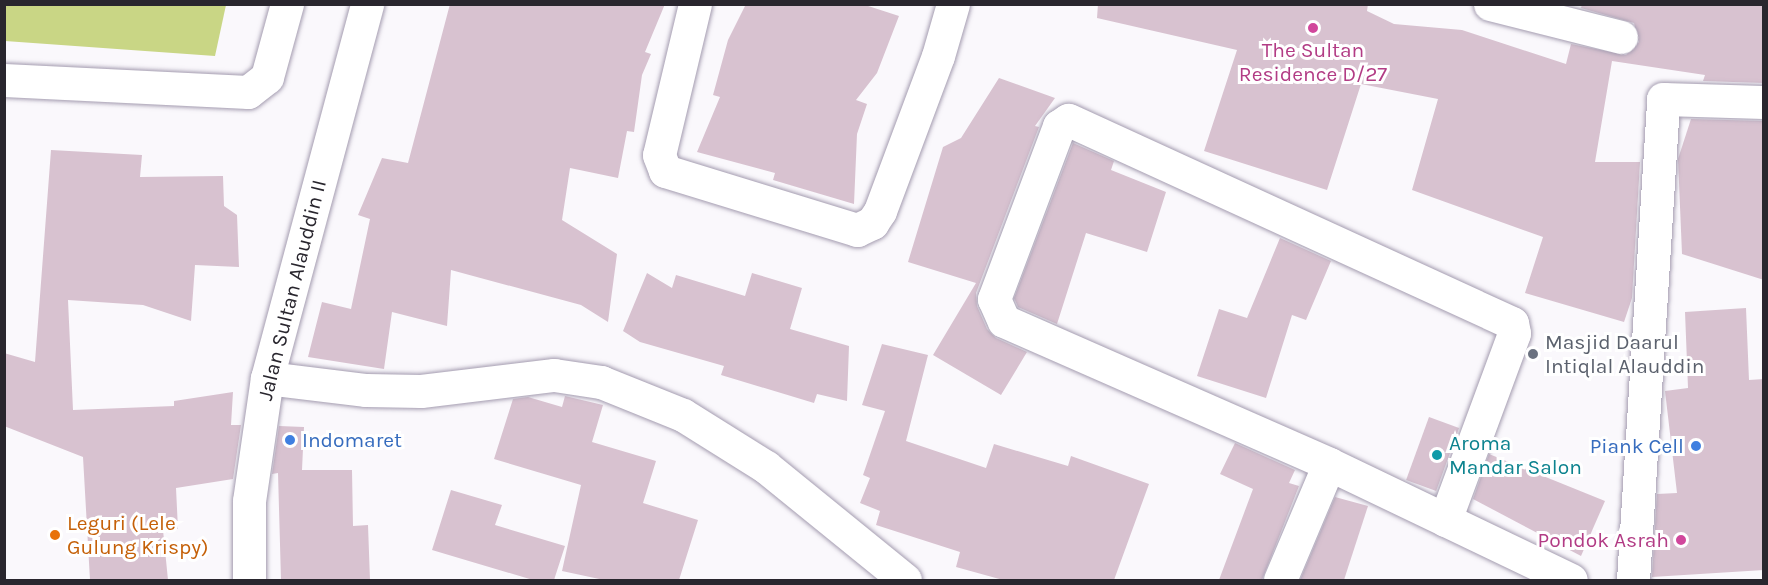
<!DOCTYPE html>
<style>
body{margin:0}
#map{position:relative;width:1768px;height:585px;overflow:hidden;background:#faf8fc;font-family:Karla,sans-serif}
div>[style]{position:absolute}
.green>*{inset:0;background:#c9d685}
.building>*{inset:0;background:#d8c2d0;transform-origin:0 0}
.roads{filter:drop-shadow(0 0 2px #a49cb0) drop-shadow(0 0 2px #a49cb0)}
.minor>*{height:33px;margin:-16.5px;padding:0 16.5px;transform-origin:16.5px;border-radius:16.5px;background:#fff}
.dots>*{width:16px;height:16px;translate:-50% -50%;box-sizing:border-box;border:3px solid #fff;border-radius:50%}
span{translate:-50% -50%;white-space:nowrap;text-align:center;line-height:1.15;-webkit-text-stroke:6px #fff;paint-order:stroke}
.hotel-label{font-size:21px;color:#b23c85}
.right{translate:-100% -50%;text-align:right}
.street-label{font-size:21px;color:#29262e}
.worship-label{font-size:21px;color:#5b616d}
.left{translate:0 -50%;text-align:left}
.shop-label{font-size:21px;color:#366cbe}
.culture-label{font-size:21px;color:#0d838f}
.food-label{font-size:21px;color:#c56008}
.frame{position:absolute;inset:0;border:6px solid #29262e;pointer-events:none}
</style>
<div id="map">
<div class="green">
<i style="clip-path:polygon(4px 5px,5px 4px,226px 5px,215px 56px,5px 41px)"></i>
</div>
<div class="building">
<i style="clip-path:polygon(450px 4px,665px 4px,645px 52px,651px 54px,642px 75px,634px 132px,627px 131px,618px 178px,570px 168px,562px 220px,617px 254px,608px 322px,581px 305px,451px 270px,447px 326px,392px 312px,384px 369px,308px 357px,322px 302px,351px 309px,370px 219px,358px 215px,382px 158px,408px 163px)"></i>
<i style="clip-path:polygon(746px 4px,862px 4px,899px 16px,877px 73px,856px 100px,867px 104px,857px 134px,854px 204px,773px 180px,775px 173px,697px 152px,720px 97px,713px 95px,728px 40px)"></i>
<i style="clip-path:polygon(1098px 4px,1368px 4px,1367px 11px,1394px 24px,1462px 30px,1566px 64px,1571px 44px,1626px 55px,1639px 42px,1634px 23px,1581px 8px,1582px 4px,1764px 4px,1764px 83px,1703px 81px,1705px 75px,1612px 61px,1595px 162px,1640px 162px,1632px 298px,1624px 322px,1525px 293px,1543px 237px,1412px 190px,1438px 99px,1361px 84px,1327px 190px,1204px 151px,1237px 50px,1097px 18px)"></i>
<i style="clip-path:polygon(999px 78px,1055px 98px,1035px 126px,1039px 127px,976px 293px,977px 306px,987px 329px,996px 338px,1027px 352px,1001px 395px,933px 355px,976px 283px,908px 262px,943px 147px,961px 138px)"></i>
<i style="clip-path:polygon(1691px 119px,1764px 121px,1764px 280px,1682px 254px,1678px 159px)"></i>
<i style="clip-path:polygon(1073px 143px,1114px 161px,1111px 170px,1166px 192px,1147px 252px,1086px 233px,1057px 324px,1018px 307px,1014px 298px)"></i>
<i style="clip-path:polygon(51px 150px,142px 155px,140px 177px,223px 176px,224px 206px,237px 215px,239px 267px,195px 265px,191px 321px,143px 305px,68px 300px,73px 410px,174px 406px,174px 401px,233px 392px,231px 425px,241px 425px,233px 479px,176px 488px,178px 529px,163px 530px,168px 580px,90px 580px,83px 457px,4px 426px,4px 353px,35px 362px)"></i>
<i style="clip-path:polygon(1280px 238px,1331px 261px,1306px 320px,1292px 315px,1266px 398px,1197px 376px,1219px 309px,1247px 318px)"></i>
<i style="clip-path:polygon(647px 273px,672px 288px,676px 275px,745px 296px,752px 273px,802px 288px,790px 329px,849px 346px,847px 401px,817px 394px,814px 403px,721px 375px,724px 366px,640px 342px,623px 331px)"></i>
<i style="clip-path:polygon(1746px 308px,1749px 380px,1764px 379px,1764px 570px,1652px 577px,1657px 494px,1677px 493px,1665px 391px,1688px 388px,1685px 312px)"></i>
<i style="clip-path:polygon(882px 344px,928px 355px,906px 441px,986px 468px,994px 444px,1068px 466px,1071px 456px,1149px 484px,1114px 580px,1003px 580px,956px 567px,960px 552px,876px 525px,880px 511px,860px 503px,870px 478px,863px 475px,885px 411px,862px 405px)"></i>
<i style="clip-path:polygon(565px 396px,603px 405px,592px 442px,656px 461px,643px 503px,698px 520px,679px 580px,604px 580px,562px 571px,581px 485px,494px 459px,513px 399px,528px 397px,562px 407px)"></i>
<i style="left:1429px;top:417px;width:32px;height:67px;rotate:20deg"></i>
<i style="clip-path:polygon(279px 426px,304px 427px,302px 470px,298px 470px,352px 470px,353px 526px,368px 525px,370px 580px,281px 580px,278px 473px,272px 474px)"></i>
<i style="clip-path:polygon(1235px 443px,1295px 470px,1289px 483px,1299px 486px,1262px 580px,1219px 580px,1253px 489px,1220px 474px)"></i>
<i style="clip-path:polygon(1489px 454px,1605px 501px,1581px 556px,1473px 499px)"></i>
<i style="clip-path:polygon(451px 490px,502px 505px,495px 525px,565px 546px,554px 580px,533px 580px,432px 550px)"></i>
<i style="clip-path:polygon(1335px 497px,1368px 506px,1344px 580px,1300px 580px)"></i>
</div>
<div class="roads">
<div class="minor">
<i style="left:695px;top:4px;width:155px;rotate:103.4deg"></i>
<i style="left:659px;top:155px;width:17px;rotate:69deg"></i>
<i style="left:665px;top:171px;width:201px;rotate:17.1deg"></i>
<i style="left:857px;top:230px;width:17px;rotate:-25deg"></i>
<i style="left:872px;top:223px;width:14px;rotate:-56deg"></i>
<i style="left:880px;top:211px;width:165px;rotate:-69.5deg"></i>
<i style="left:938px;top:56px;width:54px;rotate:-73.9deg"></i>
<i style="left:1490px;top:4px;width:135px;rotate:14.1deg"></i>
<i style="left:4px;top:80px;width:244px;rotate:2.8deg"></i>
<i style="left:248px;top:92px;width:24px;rotate:-38deg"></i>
<i style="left:267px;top:77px;width:76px;rotate:-74.7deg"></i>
<i style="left:267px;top:378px;width:100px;rotate:6.9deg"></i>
<i style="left:366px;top:390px;width:55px;rotate:1deg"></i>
<i style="left:421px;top:391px;width:134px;rotate:-6.9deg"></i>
<i style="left:554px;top:375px;width:48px;rotate:8.5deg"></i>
<i style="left:601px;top:382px;width:88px;rotate:21.9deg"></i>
<i style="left:683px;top:415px;width:98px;rotate:32.1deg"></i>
<i style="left:766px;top:467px;width:179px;rotate:39.1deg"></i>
<i style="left:1445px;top:520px;width:199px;rotate:-69.7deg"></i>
<i style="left:1514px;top:333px;width:10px;rotate:-101deg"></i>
<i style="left:1512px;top:323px;width:488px;rotate:-155.4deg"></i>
<i style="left:1068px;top:120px;width:11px;rotate:146deg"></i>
<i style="left:1059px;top:126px;width:185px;rotate:110.6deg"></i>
<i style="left:994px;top:299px;width:24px;rotate:66deg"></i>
<i style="left:1004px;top:321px;width:355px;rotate:23.7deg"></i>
<i style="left:1329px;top:464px;width:268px;rotate:25.6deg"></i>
<i style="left:249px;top:580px;width:79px;rotate:-90deg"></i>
<i style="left:249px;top:501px;width:124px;rotate:-81.7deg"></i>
<i style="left:267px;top:378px;width:387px;rotate:-75deg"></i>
<i style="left:1280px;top:580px;width:126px;rotate:-67.1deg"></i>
<i style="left:1633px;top:580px;width:482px;rotate:-86.4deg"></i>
<i style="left:1663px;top:99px;width:101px;rotate:1.7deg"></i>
</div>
</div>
<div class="dots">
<i style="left:1313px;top:28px;background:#d1479c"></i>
<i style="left:1533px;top:354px;background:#6b7280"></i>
<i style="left:290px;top:440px;background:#3f7fe0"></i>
<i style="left:1696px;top:446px;background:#3f7fe0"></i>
<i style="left:1437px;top:455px;background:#0f9aa8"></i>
<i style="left:55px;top:535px;background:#e8710a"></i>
<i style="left:1681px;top:540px;background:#d1479c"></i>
</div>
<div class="hotel-label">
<span style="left:1313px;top:62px">The Sultan<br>Residence D/27</span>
<span class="right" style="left:1669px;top:540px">Pondok Asrah</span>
</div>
<div class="street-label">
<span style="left:292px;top:290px;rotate:-76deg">Jalan Sultan Alauddin II</span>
</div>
<div class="worship-label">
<span class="left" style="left:1545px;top:354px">Masjid Daarul<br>Intiqlal Alauddin</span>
</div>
<div class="shop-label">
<span class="left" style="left:302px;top:440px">Indomaret</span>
<span class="right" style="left:1684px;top:446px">Piank Cell</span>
</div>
<div class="culture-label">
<span class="left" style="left:1449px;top:455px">Aroma<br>Mandar Salon</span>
</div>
<div class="food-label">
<span class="left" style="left:67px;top:535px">Leguri (Lele<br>Gulung Krispy)</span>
</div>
<div class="frame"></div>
</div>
